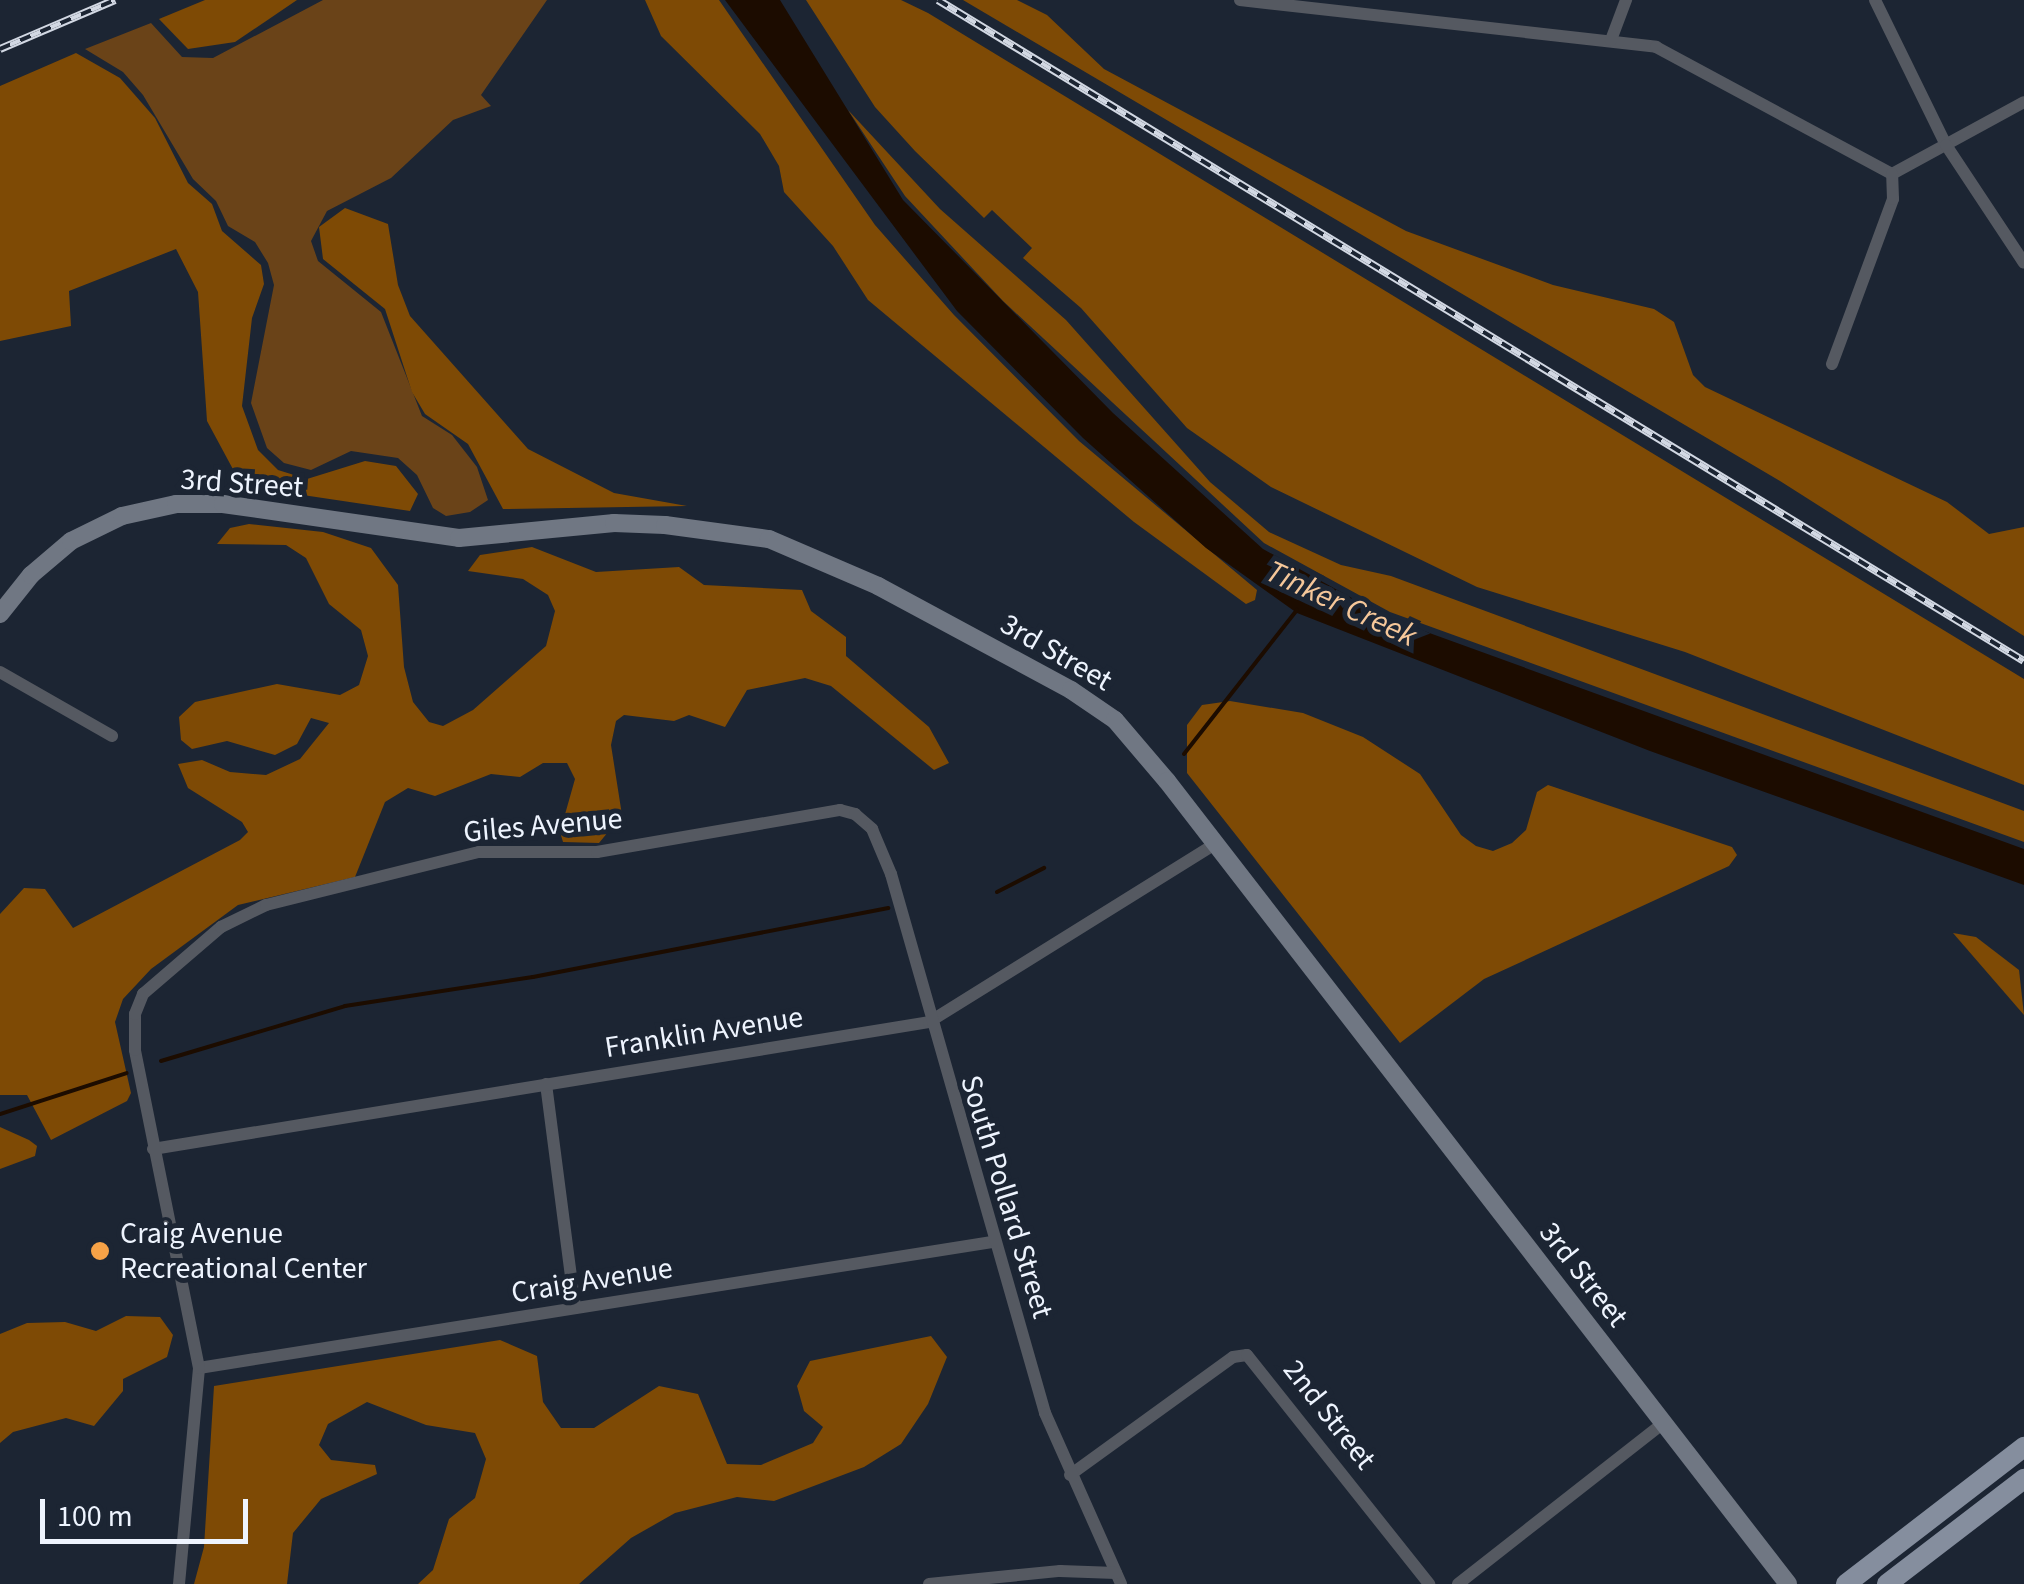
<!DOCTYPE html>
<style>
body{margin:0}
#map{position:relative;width:2024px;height:1584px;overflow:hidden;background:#1c2533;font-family:"Source Sans 3",sans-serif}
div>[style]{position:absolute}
.green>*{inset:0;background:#6a4318}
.forest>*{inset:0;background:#7e4a05}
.water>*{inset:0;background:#1c0c00}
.stream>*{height:4px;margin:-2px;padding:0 2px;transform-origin:2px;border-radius:2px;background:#1c0c00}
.street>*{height:12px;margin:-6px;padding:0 6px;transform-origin:6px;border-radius:6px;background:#555961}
.secondary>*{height:18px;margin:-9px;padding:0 9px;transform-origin:9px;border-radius:9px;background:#707783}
.primary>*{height:20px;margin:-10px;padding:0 10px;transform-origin:10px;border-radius:10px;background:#858e9e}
.rail>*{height:8px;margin-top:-4px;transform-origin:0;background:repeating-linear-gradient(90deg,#1c2533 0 11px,#d2d8e3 0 22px);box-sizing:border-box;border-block:2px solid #d2d8e3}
.dots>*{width:28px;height:28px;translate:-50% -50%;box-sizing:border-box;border:5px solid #1c2533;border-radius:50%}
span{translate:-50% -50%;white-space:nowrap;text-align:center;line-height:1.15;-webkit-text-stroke:10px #1c2533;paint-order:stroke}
.street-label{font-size:30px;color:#eef4fe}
.poi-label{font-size:30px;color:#eef4fe}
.left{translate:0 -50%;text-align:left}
.water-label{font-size:32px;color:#f5c79a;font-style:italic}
.scale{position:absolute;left:40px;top:1499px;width:208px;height:45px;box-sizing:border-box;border:5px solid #eef4fe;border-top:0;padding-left:12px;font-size:30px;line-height:35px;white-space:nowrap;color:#eef4fe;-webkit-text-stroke:8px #1c2533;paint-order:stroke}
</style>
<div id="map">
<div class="green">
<i style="clip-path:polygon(323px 0,547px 0,481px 95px,491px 106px,453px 120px,391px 178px,327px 211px,311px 241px,318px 261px,381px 312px,422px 416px,452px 435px,477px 467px,488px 500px,470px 512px,446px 516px,433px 508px,417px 475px,398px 458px,351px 451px,311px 470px,284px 463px,267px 448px,251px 403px,274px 285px,268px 263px,255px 242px,228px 226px,216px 201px,193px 179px,143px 95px,123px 72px,85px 49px,151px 23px,182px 57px,213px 58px)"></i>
</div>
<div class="forest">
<i style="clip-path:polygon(205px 0,297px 0,235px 42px,188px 49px,159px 19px)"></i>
<i style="clip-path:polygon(645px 0,719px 0,875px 225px,954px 315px,1079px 441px,1257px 590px,1255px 600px,1246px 604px,1134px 522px,868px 300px,833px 246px,784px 192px,779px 166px,760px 134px,661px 36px)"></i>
<i style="clip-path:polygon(806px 0,901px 0,928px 13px,2024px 679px,2024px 785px,1685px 652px,1477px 587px,1271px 487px,1187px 428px,1081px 308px,1023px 258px,1032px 248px,992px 210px,984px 218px,915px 151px,875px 107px)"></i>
<i style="clip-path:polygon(963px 0,1017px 0,1047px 15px,1104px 69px,1406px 231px,1553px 285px,1654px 309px,1674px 322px,1693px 375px,1705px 387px,1947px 502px,1989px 534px,2024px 527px,2024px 636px,1780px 481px)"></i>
<i style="clip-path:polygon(76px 53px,120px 78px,155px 118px,188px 183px,212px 204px,222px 231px,261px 265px,264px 284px,252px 318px,242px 406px,258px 450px,278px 470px,307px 479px,365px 461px,396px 466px,418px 494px,410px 511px,242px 486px,207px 421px,198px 292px,176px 249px,69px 291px,71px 326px,0 341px,0 86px)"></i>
<i style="clip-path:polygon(848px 110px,940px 209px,1066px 320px,1210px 482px,1269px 532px,1341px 565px,1391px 576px,2024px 811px,2024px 842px,1390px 612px,1264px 543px,1003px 301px,905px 196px)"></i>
<i style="clip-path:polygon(345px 208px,388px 224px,398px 285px,410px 316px,528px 449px,614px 493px,687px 506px,503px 509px,468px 444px,425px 414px,412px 392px,385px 309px,323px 259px,319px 227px)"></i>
<i style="clip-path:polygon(249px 524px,323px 532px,371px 548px,398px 585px,404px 667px,413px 702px,429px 722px,443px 726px,473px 710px,546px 646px,555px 611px,548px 595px,523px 579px,468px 571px,480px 555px,532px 547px,596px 572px,679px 567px,704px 585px,802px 590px,811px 611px,846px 637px,846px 656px,929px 727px,949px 763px,934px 770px,831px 686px,805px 678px,747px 690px,725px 727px,689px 715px,674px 721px,624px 715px,616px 721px,611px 745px,622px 815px,599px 843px,563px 842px,560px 832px,575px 779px,567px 763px,543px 763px,520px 777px,491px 774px,435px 796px,408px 788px,385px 802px,355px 877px,238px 905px,151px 969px,123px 999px,115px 1022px,131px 1093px,127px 1101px,51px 1140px,27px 1095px,0 1095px,0 914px,24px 888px,45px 889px,73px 928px,240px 840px,248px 832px,242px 822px,188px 788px,178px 764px,202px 760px,230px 772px,266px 775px,300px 759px,329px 723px,311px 718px,297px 744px,275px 755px,227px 741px,192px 749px,181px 740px,179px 717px,195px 702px,277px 684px,340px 695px,359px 685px,368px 656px,361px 630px,329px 604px,306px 558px,286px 545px,217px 544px,230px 528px)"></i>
<i style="clip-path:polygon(1230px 701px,1303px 713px,1363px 737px,1420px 774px,1461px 835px,1476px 846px,1493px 851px,1512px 843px,1526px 830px,1537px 792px,1548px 785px,1732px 847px,1737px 855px,1729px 866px,1484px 979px,1400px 1043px,1187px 773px,1187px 725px,1202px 705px)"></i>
<i style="clip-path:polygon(1953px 933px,1976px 937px,2019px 970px,2024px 1015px)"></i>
<i style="clip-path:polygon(0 1127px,29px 1140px,37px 1146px,35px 1156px,0 1169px)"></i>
<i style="clip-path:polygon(126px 1316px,160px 1317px,173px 1335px,167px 1357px,123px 1379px,123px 1391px,94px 1426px,66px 1418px,13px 1432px,0 1443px,0 1334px,27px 1323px,65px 1322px,96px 1331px)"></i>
<i style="clip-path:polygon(931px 1336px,947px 1357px,928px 1404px,901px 1444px,864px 1467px,774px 1501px,737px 1497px,675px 1513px,631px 1538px,579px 1584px,418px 1584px,433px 1570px,449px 1519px,475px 1498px,486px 1459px,475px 1433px,426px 1425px,367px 1402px,328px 1424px,319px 1445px,331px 1460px,375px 1465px,377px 1474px,321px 1499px,293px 1533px,287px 1584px,194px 1584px,204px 1547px,214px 1386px,500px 1340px,537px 1356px,543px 1402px,561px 1428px,594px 1428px,659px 1386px,698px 1394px,727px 1464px,761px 1465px,813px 1443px,823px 1427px,804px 1411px,797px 1386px,810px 1361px)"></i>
</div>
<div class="water">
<i style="clip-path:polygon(725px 0,780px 0,903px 200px,1113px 413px,1263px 549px,1388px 618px,2024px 849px,2024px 885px,1650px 751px,1297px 613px,1206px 548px,1083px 438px,957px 311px)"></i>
</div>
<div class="stream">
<i style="left:1184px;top:754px;width:183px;rotate:-51.9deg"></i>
<i style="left:997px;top:892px;width:53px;rotate:-27.1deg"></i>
<i style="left:161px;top:1061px;width:192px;rotate:-16.6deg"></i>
<i style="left:345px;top:1006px;width:190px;rotate:-8.8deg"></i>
<i style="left:533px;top:977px;width:362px;rotate:-11deg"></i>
<i style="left:0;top:1114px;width:133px;rotate:-17.9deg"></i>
</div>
<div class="street">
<i style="left:1240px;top:0;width:419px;rotate:6.4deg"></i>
<i style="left:1656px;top:47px;width:268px;rotate:28.3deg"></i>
<i style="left:1892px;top:174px;width:150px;rotate:-28.6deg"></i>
<i style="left:1875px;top:0;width:161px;rotate:63.9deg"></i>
<i style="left:1946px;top:145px;width:141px;rotate:56.5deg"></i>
<i style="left:1611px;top:40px;width:43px;rotate:-69.4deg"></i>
<i style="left:1832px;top:364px;width:176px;rotate:-69.7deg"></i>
<i style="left:1893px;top:199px;width:25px;rotate:-92deg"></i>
<i style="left:0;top:672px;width:129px;rotate:29.7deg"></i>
<i style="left:546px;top:1084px;width:226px;rotate:82.6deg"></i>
<i style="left:153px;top:1149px;width:786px;rotate:-9.29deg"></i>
<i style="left:929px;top:1022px;width:339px;rotate:-31.9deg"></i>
<i style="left:199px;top:1368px;width:803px;rotate:-9.03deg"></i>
<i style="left:1070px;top:1475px;width:201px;rotate:-35.9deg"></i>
<i style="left:1233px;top:1357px;width:14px;rotate:-8deg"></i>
<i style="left:1247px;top:1355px;width:293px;rotate:51.5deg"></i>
<i style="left:179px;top:1584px;width:217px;rotate:-84.7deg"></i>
<i style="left:199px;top:1368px;width:324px;rotate:-101.4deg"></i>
<i style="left:135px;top:1050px;width:36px;rotate:-90deg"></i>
<i style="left:135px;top:1014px;width:22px;rotate:-68deg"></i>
<i style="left:143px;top:994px;width:103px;rotate:-40.7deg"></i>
<i style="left:221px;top:927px;width:50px;rotate:-26.1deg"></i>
<i style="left:266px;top:905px;width:219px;rotate:-14deg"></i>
<i style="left:479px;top:852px;width:118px"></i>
<i style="left:597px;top:852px;width:247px;rotate:-9.8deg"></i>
<i style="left:840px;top:810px;width:16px;rotate:15deg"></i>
<i style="left:855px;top:814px;width:23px;rotate:41deg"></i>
<i style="left:872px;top:829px;width:49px;rotate:67.1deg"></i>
<i style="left:891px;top:874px;width:561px;rotate:74.05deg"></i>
<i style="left:1045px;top:1413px;width:187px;rotate:66deg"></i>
<i style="left:929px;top:1584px;width:132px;rotate:-5.7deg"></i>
<i style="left:1060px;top:1571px;width:56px;rotate:2deg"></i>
<i style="left:1458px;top:1584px;width:261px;rotate:-38.1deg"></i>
</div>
<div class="secondary">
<i style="left:0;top:614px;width:50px;rotate:-51.5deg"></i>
<i style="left:31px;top:575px;width:52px;rotate:-40.4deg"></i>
<i style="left:71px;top:541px;width:57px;rotate:-26.1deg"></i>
<i style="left:122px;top:516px;width:55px;rotate:-12.5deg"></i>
<i style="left:176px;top:504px;width:47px"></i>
<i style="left:223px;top:504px;width:238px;rotate:8.2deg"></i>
<i style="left:459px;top:538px;width:156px;rotate:-5.5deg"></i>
<i style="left:614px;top:523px;width:51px;rotate:2.2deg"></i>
<i style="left:665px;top:525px;width:105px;rotate:7.7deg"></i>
<i style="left:769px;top:539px;width:119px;rotate:23.3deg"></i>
<i style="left:878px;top:586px;width:219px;rotate:28.3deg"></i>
<i style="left:1071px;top:690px;width:53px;rotate:34.3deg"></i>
<i style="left:1115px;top:720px;width:80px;rotate:49.6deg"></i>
<i style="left:1167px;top:781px;width:1015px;rotate:52.28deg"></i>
</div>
<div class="primary">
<i style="left:1846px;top:1584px;width:225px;rotate:-37.6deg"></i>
<i style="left:1887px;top:1584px;width:173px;rotate:-37.5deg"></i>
</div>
<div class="rail">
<i style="left:938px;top:0;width:1271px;rotate:31.33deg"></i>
<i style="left:0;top:49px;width:125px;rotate:-23.1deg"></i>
</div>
<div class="dots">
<i style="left:100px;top:1251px;background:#f6a247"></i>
</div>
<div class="street-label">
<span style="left:242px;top:484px;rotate:4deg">3rd Street</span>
<span style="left:1056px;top:653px;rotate:30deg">3rd Street</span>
<span style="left:543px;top:826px;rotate:-5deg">Giles Avenue</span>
<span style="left:704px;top:1033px;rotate:-9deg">Franklin Avenue</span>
<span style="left:1006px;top:1197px;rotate:73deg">South Pollard Street</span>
<span style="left:1583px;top:1275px;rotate:52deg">3rd Street</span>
<span style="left:592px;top:1281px;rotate:-9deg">Craig Avenue</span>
<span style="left:1329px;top:1415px;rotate:52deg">2nd Street</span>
</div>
<div class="poi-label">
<span class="left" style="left:120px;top:1251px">Craig Avenue<br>Recreational Center</span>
</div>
<div class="water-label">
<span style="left:1341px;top:604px;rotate:25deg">Tinker Creek</span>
</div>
<div class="scale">100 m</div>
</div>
